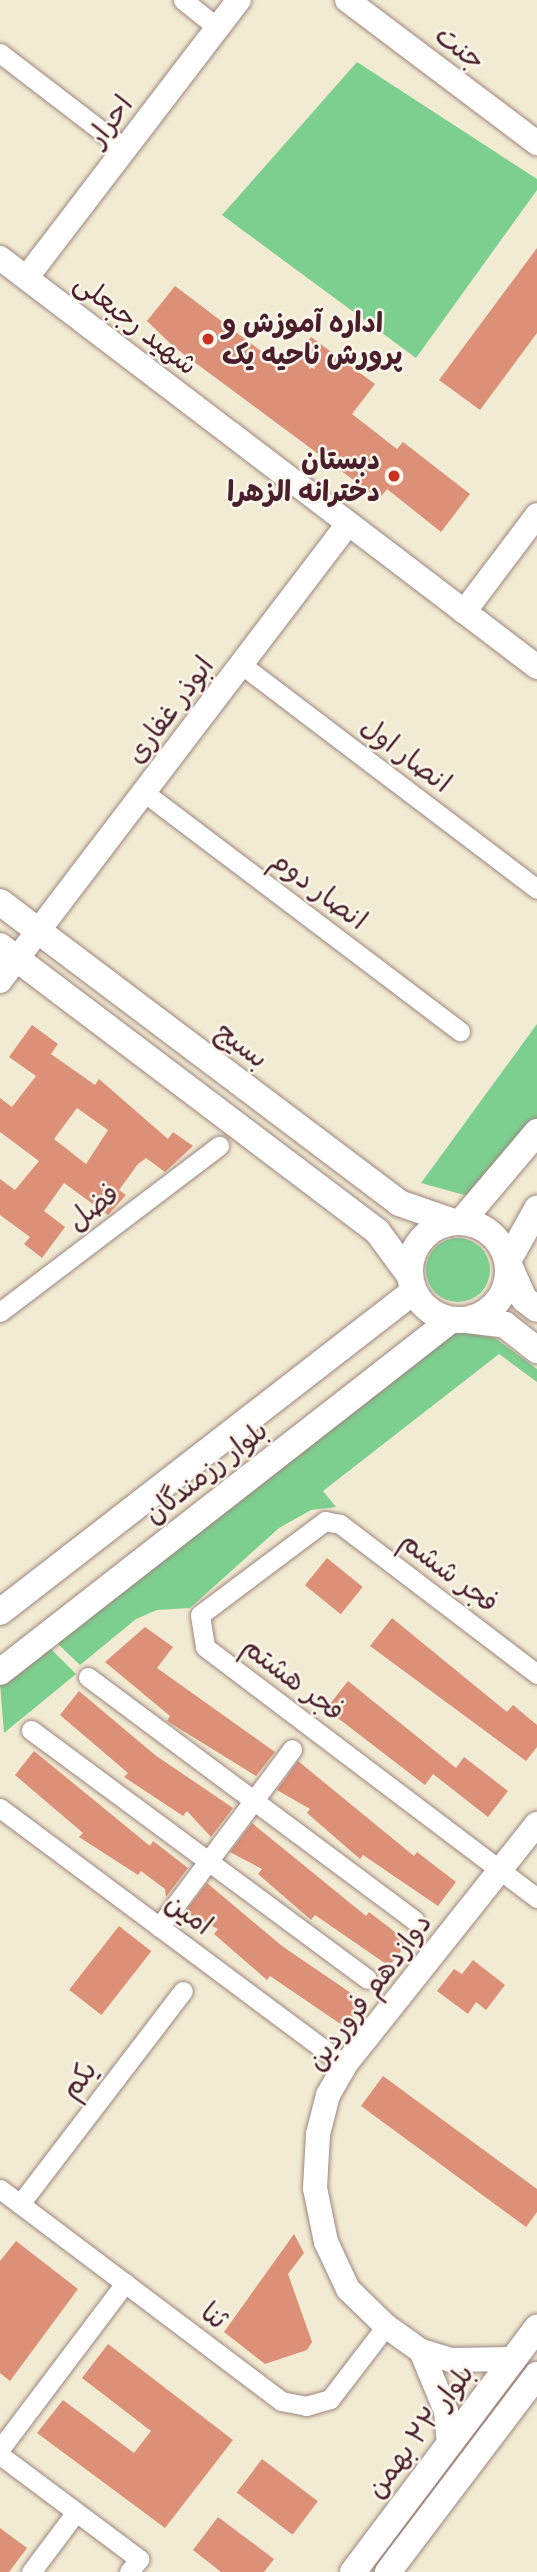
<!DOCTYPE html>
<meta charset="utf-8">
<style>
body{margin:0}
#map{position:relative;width:537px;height:2572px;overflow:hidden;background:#f2ebd3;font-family:Caveat,"Playpen Sans Arabic",sans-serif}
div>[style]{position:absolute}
.green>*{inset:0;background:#7dcf90}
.round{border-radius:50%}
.building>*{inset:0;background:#dd9078;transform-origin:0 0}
.roads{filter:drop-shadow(0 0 2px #9e857f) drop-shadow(0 0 2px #9e857f)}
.minor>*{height:19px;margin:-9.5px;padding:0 9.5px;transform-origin:9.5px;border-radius:9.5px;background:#fff}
.tertiary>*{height:24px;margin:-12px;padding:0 12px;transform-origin:12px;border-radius:12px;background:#fff}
.secondary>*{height:26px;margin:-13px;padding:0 13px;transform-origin:13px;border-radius:13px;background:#fff}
.secondary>.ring{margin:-13px;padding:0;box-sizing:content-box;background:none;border:26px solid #fff;border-radius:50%}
.dots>*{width:19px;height:19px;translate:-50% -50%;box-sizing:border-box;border:4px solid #fbf7ec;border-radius:50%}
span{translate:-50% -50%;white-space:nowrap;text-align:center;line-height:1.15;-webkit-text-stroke:5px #fbf7ec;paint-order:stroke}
.street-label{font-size:28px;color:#4a1f2b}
.poi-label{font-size:28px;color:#4a1f2b;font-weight:700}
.left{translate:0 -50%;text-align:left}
.right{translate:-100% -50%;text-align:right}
</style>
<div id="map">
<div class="green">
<i style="clip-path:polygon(357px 62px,537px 179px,537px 190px,416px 358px,222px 215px)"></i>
<i style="clip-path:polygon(537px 1024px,537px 1129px,468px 1196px,421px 1183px)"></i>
<i class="round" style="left:426px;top:1238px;width:64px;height:64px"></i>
<i style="clip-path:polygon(456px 1331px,495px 1338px,537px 1369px,537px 1382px,499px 1354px,323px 1491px,336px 1507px,311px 1510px,279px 1528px,190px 1608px,157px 1610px,136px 1619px,80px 1665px,54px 1640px)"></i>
<i style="clip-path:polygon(48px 1646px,76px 1674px,4px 1733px,0 1683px)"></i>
</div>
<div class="building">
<i style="clip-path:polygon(537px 248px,537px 333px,480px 410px,439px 380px)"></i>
<i style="clip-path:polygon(175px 286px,286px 370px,311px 337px,375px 384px,352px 414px,397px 449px,403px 442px,470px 494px,441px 532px,387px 489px,379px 499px,174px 347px,147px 321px)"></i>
<i style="clip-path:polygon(evenodd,32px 1025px,58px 1044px,51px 1054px,95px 1085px,99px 1079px,168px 1139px,173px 1132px,193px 1146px,165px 1172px,146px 1158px,138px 1164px,119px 1190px,126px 1195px,108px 1215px,64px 1183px,44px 1211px,65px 1227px,42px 1258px,24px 1244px,30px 1237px,0 1215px,0 1179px,15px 1190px,39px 1161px,0 1132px,0 1098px,12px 1107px,36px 1076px,9px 1057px,32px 1025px,77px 1108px,108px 1130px,86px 1164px,54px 1139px,77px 1108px)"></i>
<i style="left:327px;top:1558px;width:46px;height:35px;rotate:39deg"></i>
<i style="clip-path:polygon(392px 1618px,507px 1712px,513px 1705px,537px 1725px,537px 1747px,526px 1761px,370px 1646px)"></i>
<i style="clip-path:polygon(145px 1627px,173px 1647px,157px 1668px,275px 1752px,256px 1776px,167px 1721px,170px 1716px,105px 1662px)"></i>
<i style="clip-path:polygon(348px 1681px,456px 1768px,464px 1757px,508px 1791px,488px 1817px,433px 1774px,425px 1785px,326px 1709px)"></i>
<i style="clip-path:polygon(79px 1691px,155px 1755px,233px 1808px,211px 1837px,187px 1811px,183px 1816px,124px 1777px,128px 1773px,60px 1715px)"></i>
<i style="clip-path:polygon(34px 1751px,150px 1846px,153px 1841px,188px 1868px,166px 1897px,165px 1889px,141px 1871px,138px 1875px,79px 1837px,83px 1833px,15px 1775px)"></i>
<i style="clip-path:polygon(298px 1761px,414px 1856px,417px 1852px,456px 1882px,438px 1906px,363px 1855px,360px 1859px,307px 1813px,310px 1809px,277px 1790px)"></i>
<i style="clip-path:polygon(252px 1823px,366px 1916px,369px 1912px,408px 1942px,389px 1966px,315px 1915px,311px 1920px,258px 1874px,262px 1869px,230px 1852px)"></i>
<i style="clip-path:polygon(207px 1883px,282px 1946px,364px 2002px,345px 2027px,270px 1976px,267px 1980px,214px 1934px,218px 1929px,185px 1912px)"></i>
<i style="left:119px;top:1926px;width:41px;height:81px;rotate:38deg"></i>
<i style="clip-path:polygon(473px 1960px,505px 1985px,486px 2010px,476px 2002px,468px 2014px,437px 1991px,454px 1969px,462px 1974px)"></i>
<i style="clip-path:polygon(383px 2076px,537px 2189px,537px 2212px,526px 2227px,361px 2106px)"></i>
<i style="clip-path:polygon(294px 2234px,304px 2253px,288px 2274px,312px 2342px,307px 2350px,265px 2364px,224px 2332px)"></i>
<i style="clip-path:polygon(16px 2241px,78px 2289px,10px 2381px,0 2373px,0 2261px)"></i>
<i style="clip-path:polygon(108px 2344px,233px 2440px,165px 2528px,37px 2433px,63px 2400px,134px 2453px,151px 2431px,82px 2378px)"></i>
<i style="left:262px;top:2459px;width:70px;height:42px;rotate:37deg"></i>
<i style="clip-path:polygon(218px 2517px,274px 2559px,264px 2572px,221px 2572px,193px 2550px)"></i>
<i style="clip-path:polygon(0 2528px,27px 2548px,9px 2572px,0 2572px)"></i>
</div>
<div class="roads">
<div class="minor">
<i style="left:183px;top:0;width:45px;rotate:38.7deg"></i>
<i style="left:0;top:53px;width:158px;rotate:37.5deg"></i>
<i style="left:242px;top:665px;width:370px;rotate:37.2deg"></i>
<i style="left:145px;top:793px;width:395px;rotate:37.1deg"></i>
<i style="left:0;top:1312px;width:275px;rotate:-37.2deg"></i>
<i style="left:537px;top:1674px;width:248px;rotate:-142.7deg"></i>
<i style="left:340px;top:1524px;width:15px;rotate:-169deg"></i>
<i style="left:325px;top:1521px;width:156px;rotate:143.1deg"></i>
<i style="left:200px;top:1615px;width:32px;rotate:81deg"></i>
<i style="left:205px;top:1647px;width:416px;rotate:37.1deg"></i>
<i style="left:88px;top:1677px;width:407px;rotate:36.7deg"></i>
<i style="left:31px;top:1730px;width:418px;rotate:36.5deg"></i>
<i style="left:0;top:1808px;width:430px;rotate:36.7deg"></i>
<i style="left:159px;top:1927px;width:222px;rotate:-53.2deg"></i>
<i style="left:0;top:2189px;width:352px;rotate:37deg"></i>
<i style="left:281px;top:2401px;width:25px;rotate:11deg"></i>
<i style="left:306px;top:2406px;width:25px;rotate:-16deg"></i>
<i style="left:330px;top:2399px;width:92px;rotate:-52.5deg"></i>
<i style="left:20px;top:2204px;width:268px;rotate:-52.6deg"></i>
<i style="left:0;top:2449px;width:208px;rotate:-53deg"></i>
<i style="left:0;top:2455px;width:174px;rotate:36.8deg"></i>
<i style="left:139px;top:2559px;width:16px;rotate:128deg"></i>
<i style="left:31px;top:2572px;width:75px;rotate:-53.1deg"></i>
</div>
<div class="tertiary">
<i style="left:347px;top:0;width:238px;rotate:37deg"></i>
<i style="left:0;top:258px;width:675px;rotate:37.29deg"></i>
<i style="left:27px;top:277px;width:349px;rotate:-52.6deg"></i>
<i style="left:464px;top:612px;width:121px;rotate:-53deg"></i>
<i style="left:0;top:981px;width:574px;rotate:-52.71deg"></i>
<i style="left:421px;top:2351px;width:65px;rotate:67.4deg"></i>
<i style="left:446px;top:2411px;width:33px;rotate:85deg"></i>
<i style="left:513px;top:2359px;width:62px;rotate:179.1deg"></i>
<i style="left:451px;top:2360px;width:31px;rotate:-163deg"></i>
<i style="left:421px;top:2351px;width:43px;rotate:-144.5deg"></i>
<i style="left:386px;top:2326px;width:53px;rotate:-135.8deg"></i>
<i style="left:348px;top:2289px;width:52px;rotate:-115.1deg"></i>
<i style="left:326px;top:2242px;width:55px;rotate:-101.5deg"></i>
<i style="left:315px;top:2188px;width:54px;rotate:-86.8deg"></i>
<i style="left:318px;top:2134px;width:40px;rotate:-75.6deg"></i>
<i style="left:328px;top:2095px;width:34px;rotate:-60deg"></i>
<i style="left:345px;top:2065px;width:308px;rotate:-51.5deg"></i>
</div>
<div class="secondary">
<i style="left:0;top:902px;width:500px;rotate:37deg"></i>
<i style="left:399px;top:1203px;width:58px;rotate:19.1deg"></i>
<i style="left:0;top:946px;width:473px;rotate:37.1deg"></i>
<i style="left:377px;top:1231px;width:56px;rotate:53.7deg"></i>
<i style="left:461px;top:1222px;width:118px;rotate:-49.8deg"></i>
<i class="ring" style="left:410px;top:1222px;width:72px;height:72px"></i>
<i style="left:508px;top:1261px;width:60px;rotate:-60.9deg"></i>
<i style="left:509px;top:1265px;width:37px;rotate:66deg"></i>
<i style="left:524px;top:1299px;width:16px;rotate:38deg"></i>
<i style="left:467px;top:1320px;width:38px;rotate:7deg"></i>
<i style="left:505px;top:1325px;width:41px;rotate:38deg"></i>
<i style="left:0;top:1612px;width:524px;rotate:-37.79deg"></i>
<i style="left:0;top:1672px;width:572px;rotate:-37.97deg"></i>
<i style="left:353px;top:2572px;width:306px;rotate:-53deg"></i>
<i style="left:388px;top:2572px;width:247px;rotate:-52.9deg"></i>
</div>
</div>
<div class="dots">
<i style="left:208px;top:339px;background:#c8321e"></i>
<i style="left:394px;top:476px;background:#c8321e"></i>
</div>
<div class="street-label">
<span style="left:460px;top:48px;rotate:37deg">جنت</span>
<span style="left:110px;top:121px;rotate:-53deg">احرار</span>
<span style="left:136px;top:324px;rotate:38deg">شهید رجبعلی</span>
<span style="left:170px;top:710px;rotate:-53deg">ابوذر غفاری</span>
<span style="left:406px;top:755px;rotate:37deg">انصار اول</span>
<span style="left:319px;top:890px;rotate:37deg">انصار دوم</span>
<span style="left:242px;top:1045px;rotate:37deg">بسیج</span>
<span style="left:93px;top:1207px;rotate:-37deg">فضل</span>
<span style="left:206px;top:1472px;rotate:-38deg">بلوار رزمندگان</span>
<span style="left:449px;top:1572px;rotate:37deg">فجر ششم</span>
<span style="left:293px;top:1679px;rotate:37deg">فجر هشتم</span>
<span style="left:189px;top:1914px;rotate:37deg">امین</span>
<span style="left:369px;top:1992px;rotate:-53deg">دوازدهم فروردین</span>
<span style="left:79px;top:2080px;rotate:-53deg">یکم</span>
<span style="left:214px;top:2316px;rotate:37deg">ثنا</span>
<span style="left:420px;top:2431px;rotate:-53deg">بلوار ۲۲ بهمن</span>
</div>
<div class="poi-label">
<span class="left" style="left:222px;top:339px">اداره آموزش و<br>پرورش ناحیه یک</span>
<span class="right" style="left:380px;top:476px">دبستان<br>دخترانه الزهرا</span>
</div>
</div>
